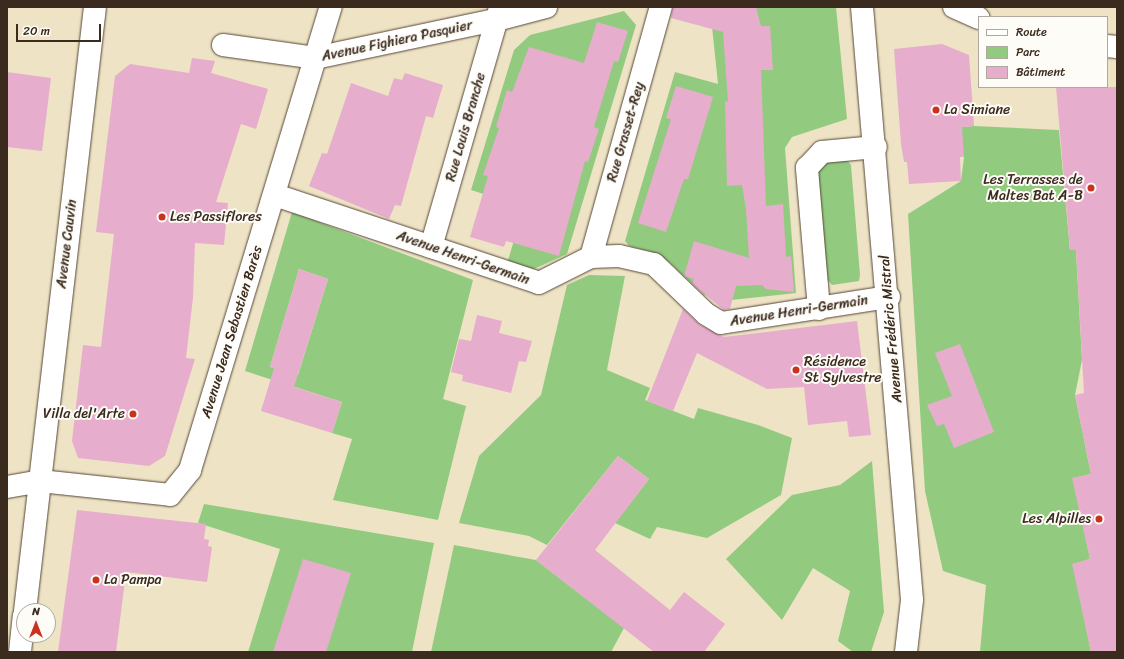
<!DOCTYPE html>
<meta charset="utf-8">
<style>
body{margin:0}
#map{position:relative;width:1124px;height:659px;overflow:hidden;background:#eee3c5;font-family:Sriracha,sans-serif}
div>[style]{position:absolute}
.green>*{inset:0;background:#92cb7f}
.building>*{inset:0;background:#e7adcd}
.roads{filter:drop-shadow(0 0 1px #564637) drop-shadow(0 0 1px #564637)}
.minor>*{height:22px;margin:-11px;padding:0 11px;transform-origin:11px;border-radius:11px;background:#fff}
.dots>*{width:11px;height:11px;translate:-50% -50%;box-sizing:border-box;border:2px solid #fdfcf7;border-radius:50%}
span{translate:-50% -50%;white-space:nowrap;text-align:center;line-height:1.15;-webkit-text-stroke:4px #fdfcf7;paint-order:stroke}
.street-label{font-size:14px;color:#3b2a1e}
.poi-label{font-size:14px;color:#3b2a1e}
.left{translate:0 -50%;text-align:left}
.right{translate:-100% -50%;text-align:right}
.frame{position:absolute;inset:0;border:8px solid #3b2a1e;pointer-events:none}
.legend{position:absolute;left:978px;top:16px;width:130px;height:72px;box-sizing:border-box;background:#fdfcf7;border:1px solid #afa8a0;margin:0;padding:5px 7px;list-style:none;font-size:12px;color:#3b2a1e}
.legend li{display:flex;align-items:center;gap:8px;height:20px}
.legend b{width:20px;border:1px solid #afa8a0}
.north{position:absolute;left:16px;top:603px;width:40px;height:40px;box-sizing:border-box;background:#fdfcf7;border:1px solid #afa8a0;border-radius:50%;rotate:0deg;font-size:11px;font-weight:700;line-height:16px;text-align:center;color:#3b2a1e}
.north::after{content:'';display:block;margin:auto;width:14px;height:18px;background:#c8321e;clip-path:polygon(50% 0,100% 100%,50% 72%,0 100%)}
.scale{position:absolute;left:16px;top:24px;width:85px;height:18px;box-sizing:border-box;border:2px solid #3b2a1e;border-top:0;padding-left:5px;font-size:12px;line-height:14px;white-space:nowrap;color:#3b2a1e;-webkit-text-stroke:3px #fdfcf7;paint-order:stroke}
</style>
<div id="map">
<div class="green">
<i style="clip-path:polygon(710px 7px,836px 7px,847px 119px,792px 137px,785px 148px,796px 293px,722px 301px,722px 297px,704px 295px,669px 262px,651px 252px,629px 246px,625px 241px,675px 72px,718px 84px)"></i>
<i style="clip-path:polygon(624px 11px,636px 25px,567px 254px,525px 273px,506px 267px,524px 207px,471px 190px,514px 50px,530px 35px)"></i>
<i style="clip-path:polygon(974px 126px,1059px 130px,1070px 250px,1076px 250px,1082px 360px,1075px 395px,1091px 474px,1073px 478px,1090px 559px,1073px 564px,1091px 652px,980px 652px,986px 585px,943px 571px,925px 491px,908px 214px,961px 181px,964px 157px,960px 157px,962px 127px)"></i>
<i style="clip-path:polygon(847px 160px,851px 165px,860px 275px,859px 281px,832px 285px,826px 278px,818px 168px,825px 161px)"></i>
<i style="clip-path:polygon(evenodd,292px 212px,473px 280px,443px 399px,466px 406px,438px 520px,333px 500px,352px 439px,332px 433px,342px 402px,245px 371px,292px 212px,299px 269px,328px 279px,298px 375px,270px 367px,299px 269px)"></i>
<i style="clip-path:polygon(589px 275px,625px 276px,607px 370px,650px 388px,645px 400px,694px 419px,698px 408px,758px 425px,792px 438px,781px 495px,707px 538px,657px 527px,650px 539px,615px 523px,649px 479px,618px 456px,547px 545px,529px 536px,459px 523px,479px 456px,541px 395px,567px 285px)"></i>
<i style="clip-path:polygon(872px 461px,884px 612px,871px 652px,853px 652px,838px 641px,850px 591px,813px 568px,782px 620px,726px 559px,792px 495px,840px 485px)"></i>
<i style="clip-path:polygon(204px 504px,434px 543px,412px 652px,248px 652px,280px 549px,198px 523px)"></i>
<i style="clip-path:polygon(454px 545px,536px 560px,624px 628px,611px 652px,431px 652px)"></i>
</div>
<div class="building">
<i style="clip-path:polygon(673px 7px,756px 7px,761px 26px,770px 26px,773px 70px,761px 70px,766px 206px,783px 204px,786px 257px,791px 256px,794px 292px,766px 289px,762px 285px,736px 286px,730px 309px,724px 310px,692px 284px,694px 279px,684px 276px,694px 241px,749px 258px,746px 209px,742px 185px,727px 186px,725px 101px,728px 102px,723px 32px,671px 18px)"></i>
<i style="clip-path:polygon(597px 22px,628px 31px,618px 62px,614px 61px,594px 127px,599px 129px,588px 162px,585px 161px,559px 256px,506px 241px,504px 247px,470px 237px,488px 176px,483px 175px,499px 128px,496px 127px,507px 90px,512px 92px,529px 47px,584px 63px)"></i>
<i style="clip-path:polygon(942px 44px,969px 55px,974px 126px,962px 127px,964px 157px,960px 157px,961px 181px,909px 184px,907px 162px,904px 162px,901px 144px,894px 49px)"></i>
<i style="clip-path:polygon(192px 58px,215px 61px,211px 73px,268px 89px,256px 129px,241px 124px,216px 202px,228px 203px,224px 245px,195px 243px,193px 298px,186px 358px,195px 359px,165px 456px,149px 466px,78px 458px,72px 441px,83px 345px,101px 347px,114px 234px,96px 232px,115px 76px,130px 64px,189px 73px)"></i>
<i style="clip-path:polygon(7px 72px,51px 78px,42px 151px,7px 147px)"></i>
<i style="clip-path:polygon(405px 73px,443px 85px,433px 118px,426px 116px,401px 206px,395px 205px,389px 219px,309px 186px,322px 153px,327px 154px,351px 83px,388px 96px,394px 78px,402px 80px)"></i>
<i style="clip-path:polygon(676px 86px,713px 97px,688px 179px,684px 179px,666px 232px,638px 223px,671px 119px,666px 118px)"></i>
<i style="clip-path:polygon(1056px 87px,1117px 87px,1117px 652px,1091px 652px,1072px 564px,1090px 559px,1072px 478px,1091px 474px,1075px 395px,1084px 393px,1076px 250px,1070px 250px)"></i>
<i style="clip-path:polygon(299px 269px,328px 279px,294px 387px,342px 402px,332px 433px,261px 411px,274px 368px,270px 367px)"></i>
<i style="clip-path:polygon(683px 309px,700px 325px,724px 337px,857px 321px,871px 435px,849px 437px,847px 421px,808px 425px,804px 387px,767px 389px,697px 353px,673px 411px,647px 401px)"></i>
<i style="clip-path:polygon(477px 315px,502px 321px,499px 333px,532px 341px,526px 362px,519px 361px,511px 393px,462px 381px,463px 375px,451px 372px,459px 339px,471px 341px)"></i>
<i style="clip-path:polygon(960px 344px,994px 432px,954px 448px,944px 424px,937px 426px,927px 405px,952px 396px,935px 353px)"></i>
<i style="clip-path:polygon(618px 456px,649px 479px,595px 550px,670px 610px,684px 592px,725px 624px,704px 652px,654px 652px,536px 560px)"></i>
<i style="clip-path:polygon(77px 510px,206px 524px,204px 539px,209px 540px,208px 546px,212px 547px,207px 582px,126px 572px,116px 652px,58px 652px)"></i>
<i style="clip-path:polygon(303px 559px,351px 573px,326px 652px,273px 652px)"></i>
</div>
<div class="roads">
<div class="minor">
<i style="left:862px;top:7px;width:595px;rotate:85.18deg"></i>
<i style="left:912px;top:600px;width:52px;rotate:96.6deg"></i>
<i style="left:954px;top:7px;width:27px;rotate:24deg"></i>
<i style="left:223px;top:45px;width:93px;rotate:8deg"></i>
<i style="left:315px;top:58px;width:185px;rotate:-11.9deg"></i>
<i style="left:496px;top:20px;width:52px;rotate:-14.6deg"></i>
<i style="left:1107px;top:46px;width:10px;rotate:6deg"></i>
<i style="left:275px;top:195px;width:278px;rotate:18.4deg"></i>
<i style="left:539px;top:283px;width:58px;rotate:-26.6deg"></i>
<i style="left:591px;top:257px;width:28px;rotate:-2deg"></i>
<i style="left:619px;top:256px;width:36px;rotate:13deg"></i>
<i style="left:654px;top:264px;width:72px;rotate:43.9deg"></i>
<i style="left:706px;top:314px;width:17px;rotate:31deg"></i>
<i style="left:721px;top:323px;width:170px;rotate:-8.8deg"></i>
<i style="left:431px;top:247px;width:249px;rotate:-73.9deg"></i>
<i style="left:591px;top:257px;width:260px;rotate:-74.4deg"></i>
<i style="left:819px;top:309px;width:142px;rotate:-94.9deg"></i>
<i style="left:807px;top:168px;width:22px;rotate:-47deg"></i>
<i style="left:822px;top:152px;width:54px;rotate:-5.3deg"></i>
<i style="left:7px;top:487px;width:34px;rotate:-10deg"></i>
<i style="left:40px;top:481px;width:131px;rotate:6.1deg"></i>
<i style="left:170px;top:495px;width:32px;rotate:-51deg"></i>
<i style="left:190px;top:470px;width:484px;rotate:-73.1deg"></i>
<i style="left:25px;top:611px;width:608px;rotate:-83.39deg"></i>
<i style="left:20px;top:652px;width:36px;rotate:-84deg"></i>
</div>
</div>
<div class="dots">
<i style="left:936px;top:110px;background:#c8321e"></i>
<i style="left:1091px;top:188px;background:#c8321e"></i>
<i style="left:162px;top:217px;background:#c8321e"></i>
<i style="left:796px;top:370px;background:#c8321e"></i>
<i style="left:133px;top:414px;background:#c8321e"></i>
<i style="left:1099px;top:519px;background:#c8321e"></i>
<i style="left:96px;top:580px;background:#c8321e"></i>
</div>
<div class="street-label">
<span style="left:397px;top:41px;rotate:-12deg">Avenue Fighiera Pasquier</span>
<span style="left:466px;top:127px;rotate:-74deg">Rue Louis Branche</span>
<span style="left:626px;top:132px;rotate:-74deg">Rue Grasset-Rey</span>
<span style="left:67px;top:244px;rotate:-83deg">Avenue Cauvin</span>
<span style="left:463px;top:258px;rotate:19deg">Avenue Henri-Germain</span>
<span style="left:799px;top:311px;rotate:-9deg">Avenue Henri-Germain</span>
<span style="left:891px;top:329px;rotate:-95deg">Avenue Frédéric Mistral</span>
<span style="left:232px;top:332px;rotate:-73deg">Avenue Jean Sebastien Barès</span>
</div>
<div class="poi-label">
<span class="left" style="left:944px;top:110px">La Simiane</span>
<span class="right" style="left:1083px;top:188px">Les Terrasses de<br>Maltes Bat A-B</span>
<span class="left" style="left:170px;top:217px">Les Passiflores</span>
<span class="left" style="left:804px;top:370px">Résidence<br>St Sylvestre</span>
<span class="right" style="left:125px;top:414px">Villa del'Arte</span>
<span class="right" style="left:1091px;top:519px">Les Alpilles</span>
<span class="left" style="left:104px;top:580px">La Pampa</span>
</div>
<div class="frame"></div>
<ul class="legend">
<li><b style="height:5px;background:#fff"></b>Route</li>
<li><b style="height:11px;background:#92cb7f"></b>Parc</li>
<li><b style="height:11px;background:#e7adcd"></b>Bâtiment</li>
</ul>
<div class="north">N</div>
<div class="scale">20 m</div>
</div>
